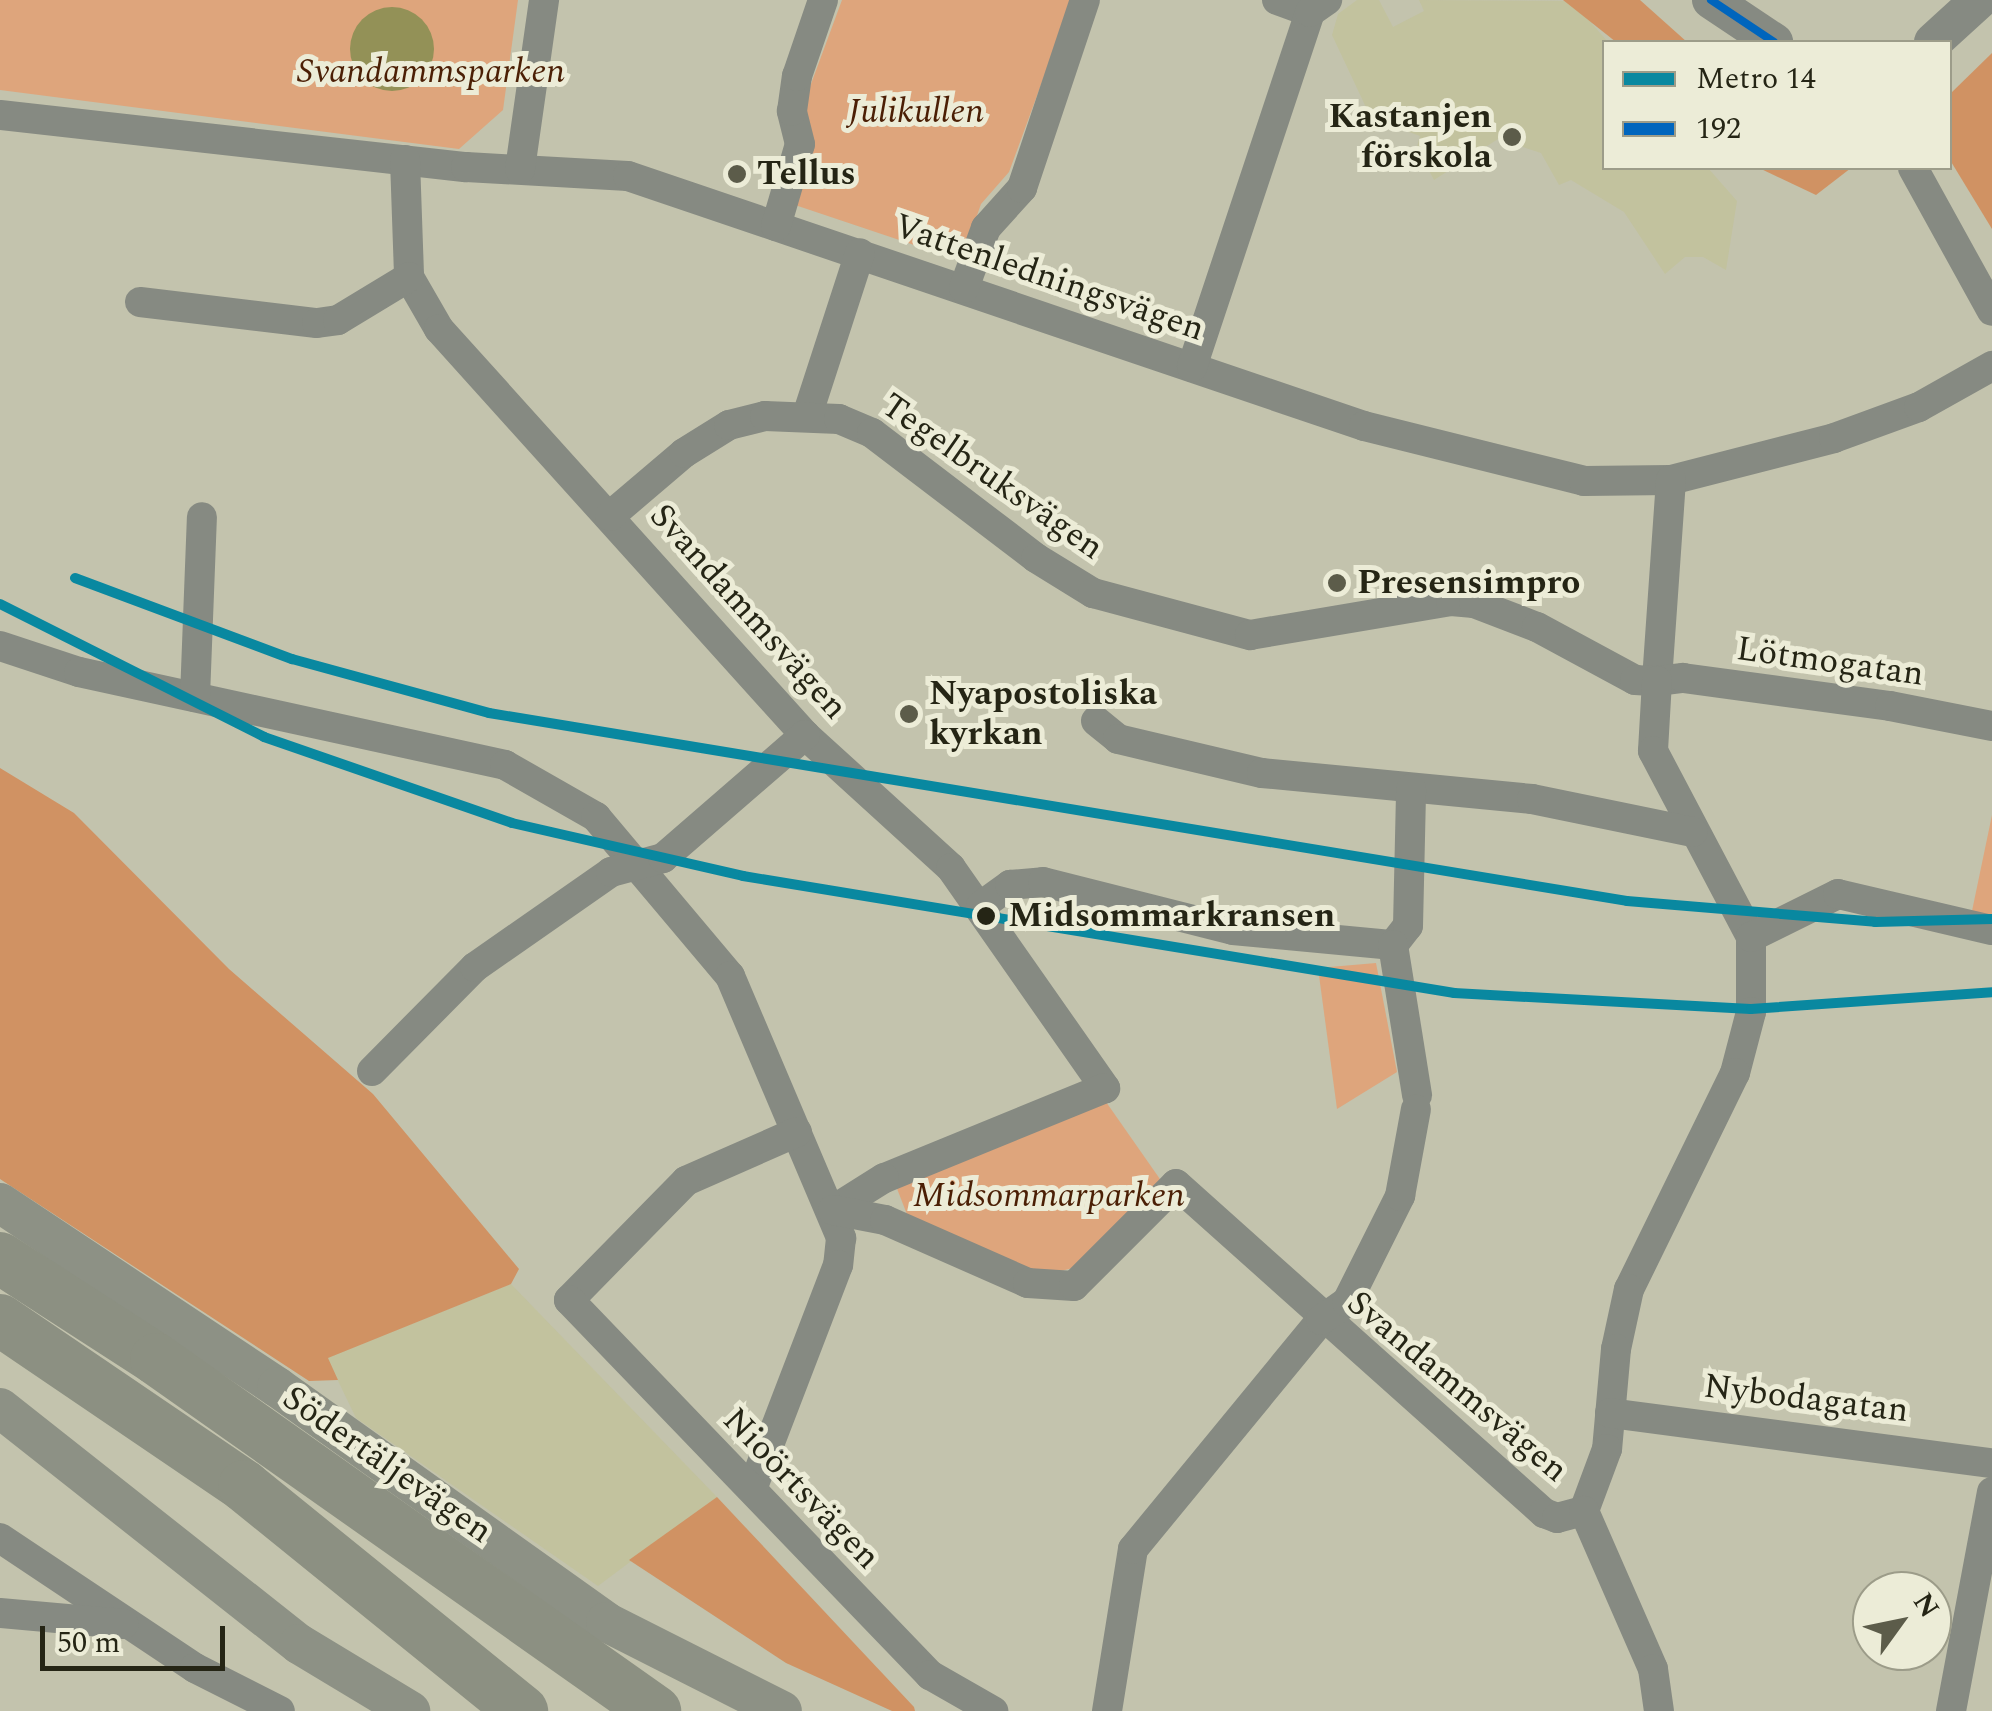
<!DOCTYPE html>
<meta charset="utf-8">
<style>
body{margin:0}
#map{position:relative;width:1992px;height:1711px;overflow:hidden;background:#c3c3ad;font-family:Spectral,serif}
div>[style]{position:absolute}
.built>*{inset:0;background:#c2c29e}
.green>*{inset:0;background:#dea57c}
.forest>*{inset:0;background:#d09263}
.water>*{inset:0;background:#939157}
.round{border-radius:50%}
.minor>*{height:30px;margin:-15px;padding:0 15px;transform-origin:15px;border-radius:15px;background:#868a82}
.tertiary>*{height:38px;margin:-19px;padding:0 19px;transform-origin:19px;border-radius:19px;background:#868a82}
.secondary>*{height:40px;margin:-20px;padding:0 20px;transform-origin:20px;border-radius:20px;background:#8d9185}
.motorway>*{height:52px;margin:-26px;padding:0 26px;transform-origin:26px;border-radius:26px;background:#8c9082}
.bus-1>*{height:8px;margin:-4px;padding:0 4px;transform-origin:4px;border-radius:4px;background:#0065bd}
.metro-1>*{height:10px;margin:-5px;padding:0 5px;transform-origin:5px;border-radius:5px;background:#0988a0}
.dots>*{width:28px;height:28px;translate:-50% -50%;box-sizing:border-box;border:5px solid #ececd7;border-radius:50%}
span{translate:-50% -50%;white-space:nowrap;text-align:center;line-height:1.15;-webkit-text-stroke:10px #ececd7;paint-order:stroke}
.park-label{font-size:35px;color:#4b1f05;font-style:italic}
.poi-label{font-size:35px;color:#252515;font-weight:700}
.right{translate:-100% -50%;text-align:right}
.left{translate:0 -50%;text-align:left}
.street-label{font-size:35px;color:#252515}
.stop-label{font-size:35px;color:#252515;font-weight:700}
.legend{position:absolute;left:1602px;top:40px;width:350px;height:130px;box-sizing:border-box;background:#ececd7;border:2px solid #9c9c89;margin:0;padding:12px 18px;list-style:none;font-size:30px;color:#252515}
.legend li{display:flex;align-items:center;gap:20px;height:50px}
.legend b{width:50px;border:2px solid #9c9c89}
.north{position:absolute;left:1852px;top:1571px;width:100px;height:100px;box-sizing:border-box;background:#ececd7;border:2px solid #9c9c89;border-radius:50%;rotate:57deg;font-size:28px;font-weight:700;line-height:40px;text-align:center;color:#252515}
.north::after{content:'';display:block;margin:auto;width:35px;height:45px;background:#5c5c4a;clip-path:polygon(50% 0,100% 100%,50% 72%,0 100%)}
.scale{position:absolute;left:40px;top:1626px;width:185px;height:45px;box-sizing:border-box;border:5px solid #252515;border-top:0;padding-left:12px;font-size:30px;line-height:35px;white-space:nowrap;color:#252515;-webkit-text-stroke:8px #ececd7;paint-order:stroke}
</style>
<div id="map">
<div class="built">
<i style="clip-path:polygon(1357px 0,1379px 0,1393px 27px,1424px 11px,1419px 0,1572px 1px,1608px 42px,1604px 168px,1708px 168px,1737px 201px,1726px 270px,1703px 257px,1685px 257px,1665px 274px,1624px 212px,1571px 180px,1559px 185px,1541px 153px,1498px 139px,1434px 180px,1417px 147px,1420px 136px,1371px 118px,1332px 35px,1338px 14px)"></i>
<i style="clip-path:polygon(511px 1284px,717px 1497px,598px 1586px,356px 1418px,327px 1358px)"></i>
</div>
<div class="green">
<i style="clip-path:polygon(0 0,518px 0,503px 110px,459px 149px,0 90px)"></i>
<i style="clip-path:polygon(842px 0,1072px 0,1009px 172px,981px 204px,966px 247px,953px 258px,795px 205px,804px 103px)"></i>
<i style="clip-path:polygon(1992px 815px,1992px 917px,1972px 911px)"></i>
<i style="clip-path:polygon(1376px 963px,1397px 1072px,1337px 1109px,1318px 968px)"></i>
<i style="clip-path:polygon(1104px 1099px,1162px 1182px,1073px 1268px,1044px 1275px,908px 1217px,896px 1186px)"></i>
</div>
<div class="forest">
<i style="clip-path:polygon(1563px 0,1640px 0,1687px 42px,1616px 42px)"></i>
<i style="clip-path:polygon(1992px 53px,1992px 229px,1950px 160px,1950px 94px)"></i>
<i style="clip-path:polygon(1759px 168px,1851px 168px,1816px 195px)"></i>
<i style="clip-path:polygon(0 768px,74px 813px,229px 969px,373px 1094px,519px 1269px,511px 1284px,328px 1358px,338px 1380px,309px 1381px,0 1179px)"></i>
<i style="clip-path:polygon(717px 1497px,914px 1707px,915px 1711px,892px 1711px,786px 1663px,629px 1560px)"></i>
</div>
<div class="water">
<i class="round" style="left:350px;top:7px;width:84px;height:84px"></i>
</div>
<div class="minor">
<i style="left:1277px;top:0;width:35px;rotate:20deg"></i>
<i style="left:0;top:115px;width:469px;rotate:6.4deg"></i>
<i style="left:466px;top:167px;width:162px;rotate:3.2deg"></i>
<i style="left:628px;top:176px;width:777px;rotate:18.76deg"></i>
<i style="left:1364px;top:426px;width:227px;rotate:14deg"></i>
<i style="left:1584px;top:481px;width:87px;rotate:-0.7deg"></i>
<i style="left:1671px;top:480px;width:168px;rotate:-14.4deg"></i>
<i style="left:1834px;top:438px;width:90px;rotate:-20deg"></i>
<i style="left:1919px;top:407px;width:84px;rotate:-29.3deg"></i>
<i style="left:405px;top:160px;width:117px;rotate:88deg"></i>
<i style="left:409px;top:277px;width:60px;rotate:60deg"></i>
<i style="left:439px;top:329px;width:547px;rotate:47.97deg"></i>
<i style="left:805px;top:735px;width:197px;rotate:42.3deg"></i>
<i style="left:951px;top:868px;width:269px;rotate:55deg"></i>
<i style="left:1105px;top:1088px;width:239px;rotate:157.8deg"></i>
<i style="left:884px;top:1178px;width:60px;rotate:147.9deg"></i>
<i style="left:1913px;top:168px;width:163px;rotate:61.1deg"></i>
<i style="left:520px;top:169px;width:171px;rotate:-81.9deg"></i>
<i style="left:776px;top:226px;width:85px;rotate:-73.7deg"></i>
<i style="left:800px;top:144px;width:34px;rotate:-104deg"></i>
<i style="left:792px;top:111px;width:35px;rotate:-82deg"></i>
<i style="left:797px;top:76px;width:80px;rotate:-71.1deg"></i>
<i style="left:964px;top:288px;width:64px;rotate:-69.9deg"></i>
<i style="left:986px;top:228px;width:54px;rotate:-48deg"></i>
<i style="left:1022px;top:188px;width:198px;rotate:-71.5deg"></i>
<i style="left:140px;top:302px;width:178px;rotate:6.8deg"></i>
<i style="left:317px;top:323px;width:21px;rotate:-8deg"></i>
<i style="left:338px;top:320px;width:83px;rotate:-31.2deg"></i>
<i style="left:1192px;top:367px;width:374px;rotate:-71.6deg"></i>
<i style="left:1310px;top:12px;width:21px;rotate:-35deg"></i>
<i style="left:807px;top:416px;width:171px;rotate:-72deg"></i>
<i style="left:1671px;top:480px;width:201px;rotate:94deg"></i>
<i style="left:1657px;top:681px;width:26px;rotate:-7deg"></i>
<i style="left:1683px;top:678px;width:209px;rotate:7.7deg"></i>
<i style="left:1890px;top:706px;width:104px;rotate:11.1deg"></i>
<i style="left:610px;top:516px;width:97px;rotate:-40.4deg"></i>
<i style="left:684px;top:453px;width:53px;rotate:-31.9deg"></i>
<i style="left:729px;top:425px;width:37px;rotate:-14deg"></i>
<i style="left:765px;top:416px;width:74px;rotate:2.3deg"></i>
<i style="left:839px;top:419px;width:36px;rotate:23deg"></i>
<i style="left:872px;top:433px;width:206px;rotate:37.3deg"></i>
<i style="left:1036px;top:558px;width:67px;rotate:31.6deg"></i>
<i style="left:1093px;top:593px;width:163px;rotate:15deg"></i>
<i style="left:1250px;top:635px;width:204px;rotate:-9.6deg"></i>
<i style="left:1451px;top:601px;width:23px;rotate:5deg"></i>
<i style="left:1474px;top:603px;width:67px;rotate:20.9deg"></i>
<i style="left:1537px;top:627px;width:111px;rotate:28.4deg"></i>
<i style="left:1635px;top:680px;width:22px;rotate:3deg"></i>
<i style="left:1657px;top:681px;width:70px;rotate:93.3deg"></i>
<i style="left:1653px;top:751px;width:210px;rotate:62.2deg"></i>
<i style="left:1751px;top:937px;width:75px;rotate:90deg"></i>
<i style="left:1751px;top:1012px;width:63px;rotate:104.7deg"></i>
<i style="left:1735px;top:1073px;width:241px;rotate:116.1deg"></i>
<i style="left:1629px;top:1289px;width:61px;rotate:102.2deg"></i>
<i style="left:1616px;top:1349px;width:100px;rotate:95.1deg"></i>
<i style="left:1607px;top:1449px;width:66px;rotate:110.4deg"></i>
<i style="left:0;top:646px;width:83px;rotate:18.2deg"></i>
<i style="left:79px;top:672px;width:436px;rotate:12.3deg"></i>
<i style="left:505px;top:765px;width:105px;rotate:29.7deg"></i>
<i style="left:596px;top:817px;width:208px;rotate:49.9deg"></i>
<i style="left:730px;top:976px;width:285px;rotate:67deg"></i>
<i style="left:841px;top:1238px;width:27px;rotate:96deg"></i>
<i style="left:838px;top:1265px;width:240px;rotate:111deg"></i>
<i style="left:195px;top:697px;width:180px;rotate:-87.8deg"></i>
<i style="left:1096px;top:721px;width:28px;rotate:39deg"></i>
<i style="left:1118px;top:739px;width:148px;rotate:13.3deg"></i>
<i style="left:1262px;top:773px;width:271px;rotate:5.5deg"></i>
<i style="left:1532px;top:799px;width:164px;rotate:11.6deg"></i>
<i style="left:981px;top:906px;width:36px;rotate:-36deg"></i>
<i style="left:1010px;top:885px;width:33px;rotate:-5deg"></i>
<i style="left:1043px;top:882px;width:196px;rotate:14.2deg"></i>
<i style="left:1233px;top:930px;width:161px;rotate:5.4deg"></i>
<i style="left:1751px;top:937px;width:97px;rotate:-26.3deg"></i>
<i style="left:1838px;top:894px;width:158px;rotate:13.2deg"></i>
<i style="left:1393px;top:945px;width:24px;rotate:-52deg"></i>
<i style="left:1408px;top:926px;width:137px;rotate:-88.7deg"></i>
<i style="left:1393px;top:945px;width:152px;rotate:80.9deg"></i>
<i style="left:372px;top:1071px;width:146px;rotate:-45.3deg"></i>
<i style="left:475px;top:967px;width:166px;rotate:-34.9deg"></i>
<i style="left:611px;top:872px;width:54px;rotate:-15.1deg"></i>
<i style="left:663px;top:858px;width:188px;rotate:-40.9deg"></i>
<i style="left:797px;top:1132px;width:121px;rotate:156.2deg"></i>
<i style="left:686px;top:1181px;width:167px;rotate:134.5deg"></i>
<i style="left:569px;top:1300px;width:521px;rotate:46.09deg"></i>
<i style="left:930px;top:1675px;width:73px;rotate:29.7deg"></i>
<i style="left:833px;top:1210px;width:53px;rotate:10.9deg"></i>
<i style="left:885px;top:1220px;width:156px;rotate:23.8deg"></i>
<i style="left:1028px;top:1283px;width:46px;rotate:3.7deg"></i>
<i style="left:1074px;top:1286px;width:144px;rotate:-45deg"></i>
<i style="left:1176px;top:1184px;width:494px;rotate:41.8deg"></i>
<i style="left:1544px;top:1513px;width:14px;rotate:21deg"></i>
<i style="left:1557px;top:1518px;width:28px;rotate:-15deg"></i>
<i style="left:1584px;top:1511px;width:172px;rotate:66.4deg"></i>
<i style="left:1653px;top:1669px;width:42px;rotate:81.9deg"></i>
<i style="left:1610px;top:1413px;width:385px;rotate:7.5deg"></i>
<i style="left:0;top:1538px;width:234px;rotate:33.7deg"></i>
<i style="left:195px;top:1668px;width:95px;rotate:26.8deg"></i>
<i style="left:0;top:1613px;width:124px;rotate:5.1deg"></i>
<i style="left:1107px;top:1711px;width:164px;rotate:-80.9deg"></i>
<i style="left:1133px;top:1549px;width:296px;rotate:-50.6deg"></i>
<i style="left:1321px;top:1320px;width:32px;rotate:-35deg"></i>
<i style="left:1347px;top:1302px;width:119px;rotate:-63.4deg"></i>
<i style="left:1400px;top:1196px;width:88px;rotate:-79.6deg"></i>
<i style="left:1951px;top:1711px;width:223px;rotate:-79.4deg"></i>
</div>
<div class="tertiary">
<i style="left:1711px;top:0;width:76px;rotate:33.7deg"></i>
<i style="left:1933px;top:42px;width:62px;rotate:-42.4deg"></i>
</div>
<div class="secondary">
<i style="left:0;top:1203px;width:333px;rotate:33.6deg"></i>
<i style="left:277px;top:1387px;width:404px;rotate:35.5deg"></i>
<i style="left:606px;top:1622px;width:197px;rotate:26.8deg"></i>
<i style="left:0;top:1408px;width:381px;rotate:38.3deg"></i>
<i style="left:299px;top:1644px;width:130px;rotate:31.1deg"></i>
</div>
<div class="motorway">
<i style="left:0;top:1258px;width:186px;rotate:32.9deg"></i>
<i style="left:156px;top:1359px;width:611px;rotate:35.2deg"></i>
<i style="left:0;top:1320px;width:295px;rotate:34.2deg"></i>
<i style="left:244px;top:1486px;width:358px;rotate:39deg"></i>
</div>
<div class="bus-1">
<i style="left:1711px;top:0;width:76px;rotate:33.7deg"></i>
</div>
<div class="metro-1">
<i style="left:75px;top:578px;width:232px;rotate:20.5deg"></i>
<i style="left:292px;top:659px;width:204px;rotate:15.3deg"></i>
<i style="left:489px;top:713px;width:1153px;rotate:9.38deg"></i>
<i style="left:1627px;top:901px;width:249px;rotate:4.8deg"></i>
<i style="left:1875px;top:922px;width:117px;rotate:-1.5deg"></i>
<i style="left:0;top:604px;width:296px;rotate:26.7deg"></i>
<i style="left:264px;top:737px;width:262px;rotate:19.1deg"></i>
<i style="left:512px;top:823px;width:237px;rotate:12.9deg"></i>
<i style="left:743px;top:876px;width:721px;rotate:9.34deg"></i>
<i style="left:1454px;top:993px;width:297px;rotate:3.1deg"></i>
<i style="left:1751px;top:1009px;width:242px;rotate:-4deg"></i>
</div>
<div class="dots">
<i style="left:1512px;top:137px;background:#5c5c4a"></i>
<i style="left:737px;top:174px;background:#5c5c4a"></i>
<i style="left:1337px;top:583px;background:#5c5c4a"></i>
<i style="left:909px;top:714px;background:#5c5c4a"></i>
<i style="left:986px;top:916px;background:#252515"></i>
</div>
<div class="park-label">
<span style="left:431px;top:72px">Svandammsparken</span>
<span style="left:916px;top:112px">Julikullen</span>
<span style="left:1049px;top:1196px">Midsommarparken</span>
</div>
<div class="poi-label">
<span class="right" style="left:1492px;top:137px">Kastanjen<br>förskola</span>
<span class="left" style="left:757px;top:174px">Tellus</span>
<span class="left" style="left:1357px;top:583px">Presensimpro</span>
<span class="left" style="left:929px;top:714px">Nyapostoliska<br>kyrkan</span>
</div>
<div class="street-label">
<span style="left:1049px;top:278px;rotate:19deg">Vattenledningsvägen</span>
<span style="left:992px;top:477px;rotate:35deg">Tegelbruksvägen</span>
<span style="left:748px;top:612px;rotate:48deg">Svandammsvägen</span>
<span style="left:1830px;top:662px;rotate:8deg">Lötmogatan</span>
<span style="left:1457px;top:1387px;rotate:40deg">Svandammsvägen</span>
<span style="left:1806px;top:1399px;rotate:7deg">Nybodagatan</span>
<span style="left:387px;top:1465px;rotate:35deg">Södertäljevägen</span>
<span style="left:801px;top:1489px;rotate:46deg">Nioörtsvägen</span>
</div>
<div class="stop-label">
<span class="left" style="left:1008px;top:916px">Midsommarkransen</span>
</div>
<ul class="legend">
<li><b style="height:12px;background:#0988a0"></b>Metro 14</li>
<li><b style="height:12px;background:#0065bd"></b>192</li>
</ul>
<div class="north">N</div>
<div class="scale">50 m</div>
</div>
